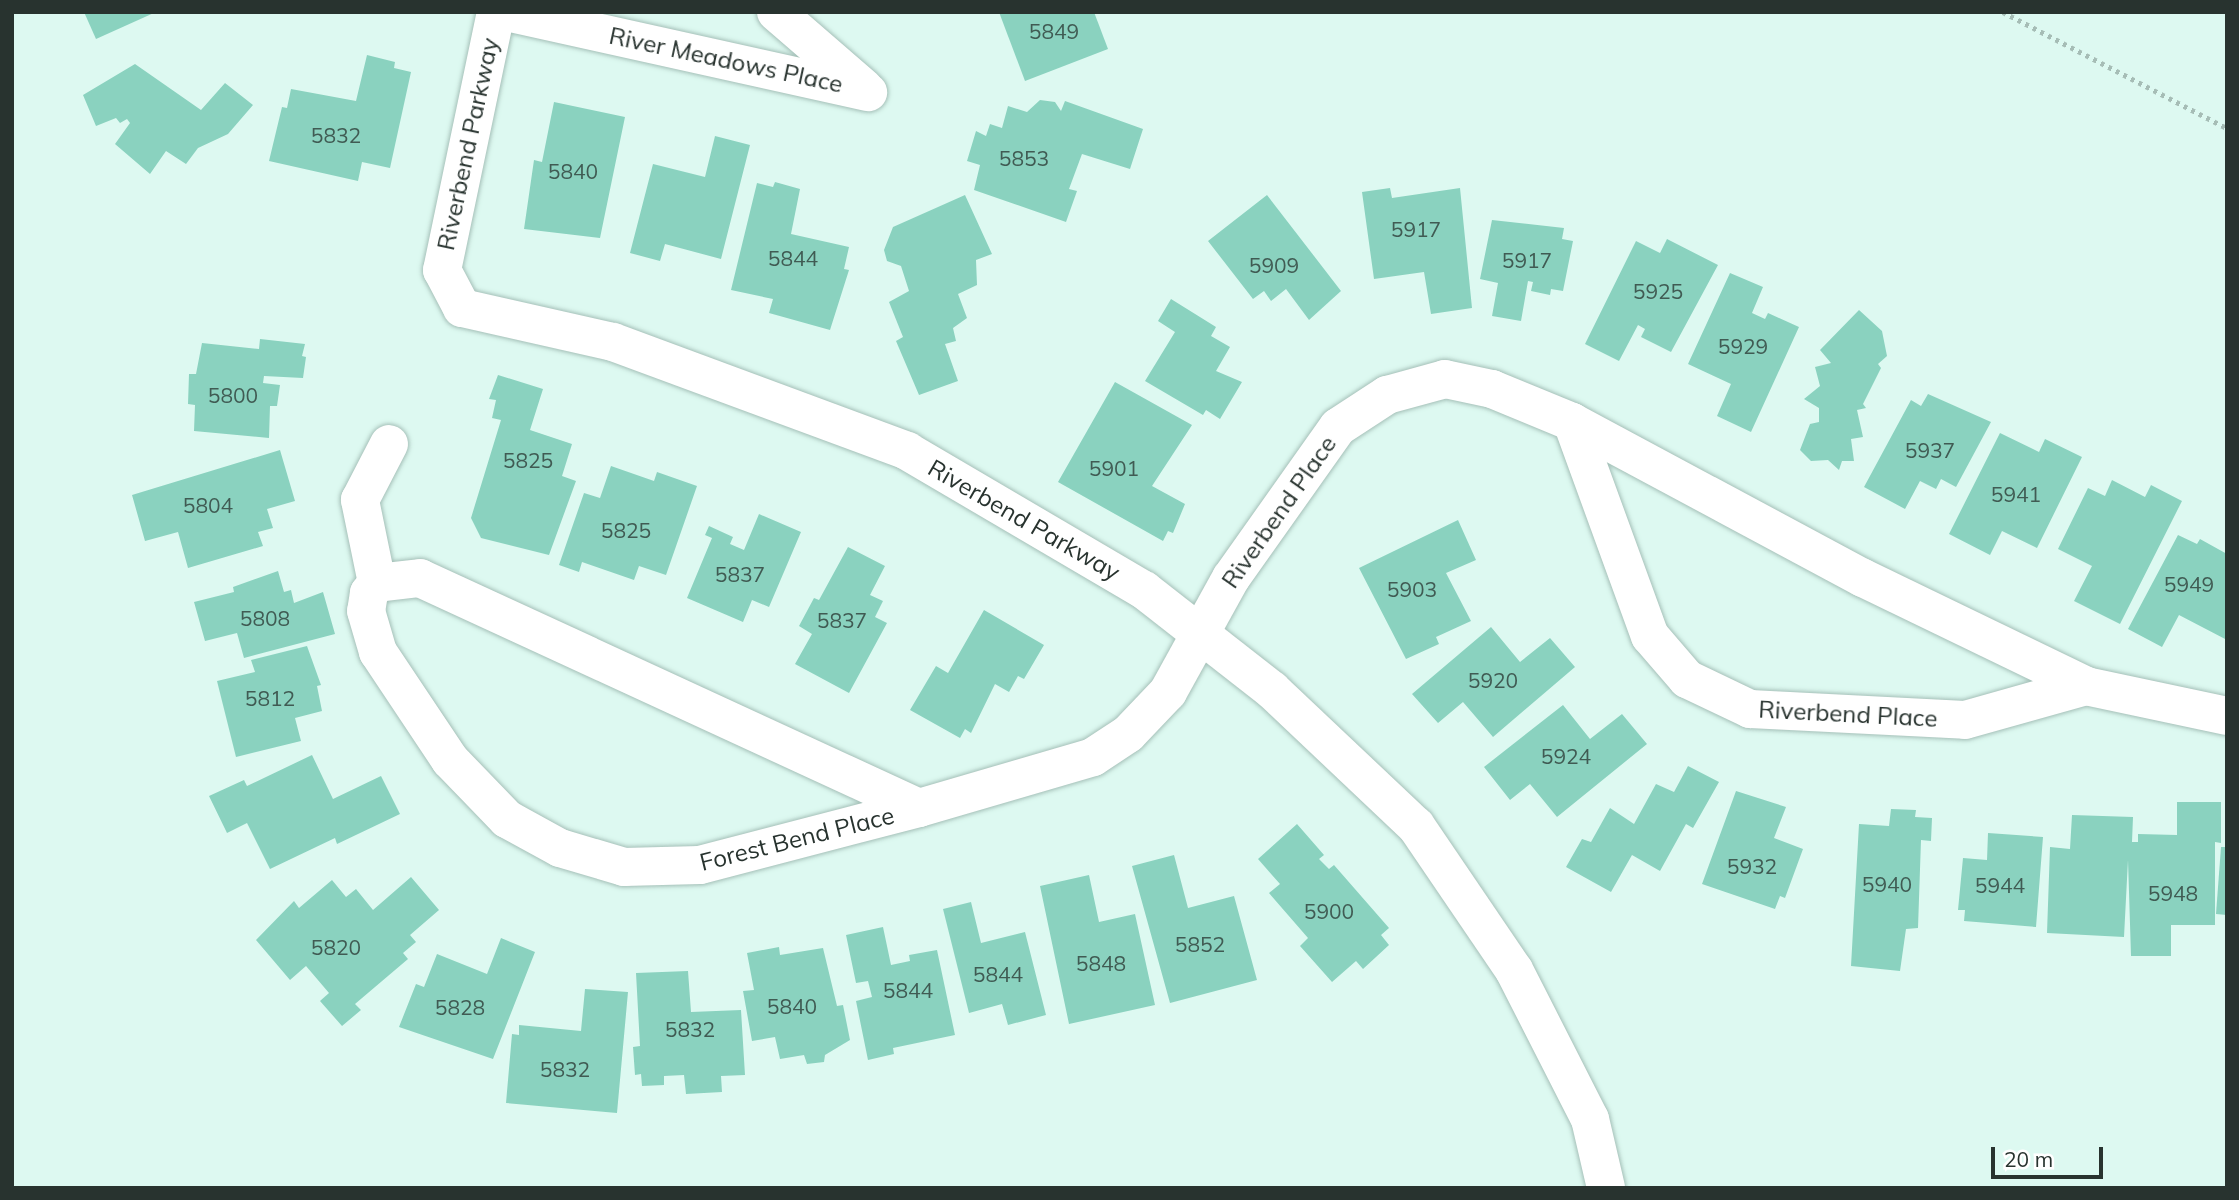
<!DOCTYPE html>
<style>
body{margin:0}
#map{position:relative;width:2239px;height:1200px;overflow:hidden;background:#ddf9f1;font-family:Mulish,sans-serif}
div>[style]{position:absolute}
.building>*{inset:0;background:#8ad2bf}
.path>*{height:4.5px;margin-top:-2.25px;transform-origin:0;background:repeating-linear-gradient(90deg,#a6bdb6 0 3.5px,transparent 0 8.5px)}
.roads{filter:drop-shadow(0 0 2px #a5c0b8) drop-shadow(0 0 2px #a5c0b8)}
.minor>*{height:38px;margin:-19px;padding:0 19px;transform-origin:19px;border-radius:19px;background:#fff}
span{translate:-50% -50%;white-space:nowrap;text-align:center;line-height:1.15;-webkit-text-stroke:5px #fff;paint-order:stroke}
.number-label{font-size:21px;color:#405b53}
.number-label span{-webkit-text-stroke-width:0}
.street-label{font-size:24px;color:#28332f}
.frame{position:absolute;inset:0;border:14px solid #28332f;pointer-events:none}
.scale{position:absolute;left:1991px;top:1147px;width:112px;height:32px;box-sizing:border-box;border:4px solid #28332f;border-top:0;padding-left:9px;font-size:21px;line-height:24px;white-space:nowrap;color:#28332f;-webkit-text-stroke:5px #fff;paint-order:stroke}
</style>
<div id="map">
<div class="building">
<i style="clip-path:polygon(84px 12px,156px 12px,96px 39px)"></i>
<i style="clip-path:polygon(999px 12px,1094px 12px,1108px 49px,1025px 81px)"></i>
<i style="clip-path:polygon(367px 55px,395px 62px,394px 68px,411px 72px,390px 168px,362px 162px,358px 181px,269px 161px,282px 107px,287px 108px,291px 89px,356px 101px)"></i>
<i style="clip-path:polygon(135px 64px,201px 110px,225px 83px,253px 105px,228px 134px,198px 148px,186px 164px,166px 151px,150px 174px,115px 144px,130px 123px,127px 119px,120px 123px,116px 118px,96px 126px,83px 95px)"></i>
<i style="clip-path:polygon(1040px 100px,1055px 102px,1061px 111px,1065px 101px,1143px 129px,1130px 169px,1082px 154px,1069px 189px,1077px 191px,1066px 222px,974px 190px,980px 165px,967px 161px,976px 131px,986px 136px,990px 124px,1002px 128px,1008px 106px,1027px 112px)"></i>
<i style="clip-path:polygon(554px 102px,625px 117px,600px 238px,524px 229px,534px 160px,542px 162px)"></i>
<i style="clip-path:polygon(715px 136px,750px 145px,721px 259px,665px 244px,660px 261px,630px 253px,653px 164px,705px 177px)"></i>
<i style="clip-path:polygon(775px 182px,800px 189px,791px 234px,849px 247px,844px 269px,849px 270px,830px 330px,769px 313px,773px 299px,731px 290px,757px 183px,773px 187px)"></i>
<i style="clip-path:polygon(1390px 188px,1392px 198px,1460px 188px,1472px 308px,1431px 314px,1424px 272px,1374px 279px,1362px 192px)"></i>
<i style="clip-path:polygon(965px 195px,992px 254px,976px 260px,977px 285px,958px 294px,967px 318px,953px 328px,956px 341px,945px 344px,958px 381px,919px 395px,896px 341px,903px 337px,889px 302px,909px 291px,901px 266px,887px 261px,884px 250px,893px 227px)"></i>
<i style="clip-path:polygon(1267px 195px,1341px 291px,1309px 320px,1286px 289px,1271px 301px,1264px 291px,1253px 299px,1208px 241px)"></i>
<i style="clip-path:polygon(1492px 220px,1564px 228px,1562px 239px,1573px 241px,1563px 291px,1551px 289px,1550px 295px,1531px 291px,1533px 282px,1528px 281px,1521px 321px,1492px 316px,1498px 283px,1480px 279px)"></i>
<i style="clip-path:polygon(1667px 239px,1718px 265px,1671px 352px,1641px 337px,1645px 329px,1638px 325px,1619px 361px,1585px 344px,1636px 241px,1660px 253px)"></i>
<i style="clip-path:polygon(1730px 273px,1763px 287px,1752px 313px,1765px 319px,1768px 313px,1799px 327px,1751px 432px,1717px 416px,1731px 384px,1688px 364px)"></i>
<i style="clip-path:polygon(1171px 299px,1216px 327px,1211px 336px,1230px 347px,1216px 371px,1242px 382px,1220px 419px,1206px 410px,1203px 415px,1145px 381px,1175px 332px,1158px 321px)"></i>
<i style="clip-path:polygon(1859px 310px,1882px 331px,1887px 356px,1878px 364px,1881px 368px,1863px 404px,1866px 408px,1857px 410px,1863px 437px,1851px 439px,1854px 461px,1842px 461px,1839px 470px,1828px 460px,1811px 461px,1800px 450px,1810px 424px,1819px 422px,1819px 408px,1804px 399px,1820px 386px,1815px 367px,1831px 363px,1820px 350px)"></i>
<i style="clip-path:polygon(260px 339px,305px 344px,302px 356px,306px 357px,303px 378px,264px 376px,263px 383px,280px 385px,277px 406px,270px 406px,269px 438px,194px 431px,195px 405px,188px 404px,189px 374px,196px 374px,202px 343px,259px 349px)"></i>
<i style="clip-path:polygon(498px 375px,543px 389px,530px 430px,572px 444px,562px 476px,576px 481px,549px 555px,481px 538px,471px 518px,501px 420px,492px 418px,496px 400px,489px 399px)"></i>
<i style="clip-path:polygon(1115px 382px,1192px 425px,1152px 486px,1185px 504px,1173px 533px,1168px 531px,1163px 541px,1058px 482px)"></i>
<i style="clip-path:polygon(1928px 394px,1991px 422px,1956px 487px,1941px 479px,1936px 489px,1920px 481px,1905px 509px,1864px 487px,1911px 400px,1921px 406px)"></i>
<i style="clip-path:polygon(2000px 433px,2039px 452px,2045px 439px,2082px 457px,2037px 548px,2002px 531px,1990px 555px,1949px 534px)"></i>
<i style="clip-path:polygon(280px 450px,295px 501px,267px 509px,273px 528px,258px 532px,263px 546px,188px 568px,178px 532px,145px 541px,132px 495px)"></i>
<i style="clip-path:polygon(611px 466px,654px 481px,657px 472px,697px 486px,666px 575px,639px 566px,634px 580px,582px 562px,579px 572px,559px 565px,584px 493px,600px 498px)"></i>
<i style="clip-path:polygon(2112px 480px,2145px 497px,2151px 485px,2182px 501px,2120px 624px,2074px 601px,2092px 566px,2058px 549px,2088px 488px,2105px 496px)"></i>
<i style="clip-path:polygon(759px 514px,801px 532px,769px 607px,752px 600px,743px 622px,687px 598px,712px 538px,705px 535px,709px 526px,733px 537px,730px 544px,744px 550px)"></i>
<i style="clip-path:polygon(1458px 520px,1476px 560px,1446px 573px,1471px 621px,1436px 637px,1439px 644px,1406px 659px,1359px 568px)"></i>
<i style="clip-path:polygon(2178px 535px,2197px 544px,2200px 539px,2227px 554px,2227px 640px,2179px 615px,2162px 647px,2128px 629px)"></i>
<i style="clip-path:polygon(848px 547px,885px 566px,870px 595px,883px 601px,875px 617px,887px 623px,849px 693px,795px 664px,812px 634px,799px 626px,814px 598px,819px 600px)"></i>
<i style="clip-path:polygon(278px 571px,284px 592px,291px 590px,294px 603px,323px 592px,335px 634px,244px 658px,237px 633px,205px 641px,194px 602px,234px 592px,233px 587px)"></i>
<i style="clip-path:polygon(984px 610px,1044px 645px,1024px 679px,1018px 676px,1009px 692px,995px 684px,971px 733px,965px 729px,960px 738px,910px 710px,936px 666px,948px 673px)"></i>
<i style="clip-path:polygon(1491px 627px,1520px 662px,1550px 638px,1575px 667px,1493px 737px,1463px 702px,1438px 723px,1412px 694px)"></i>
<i style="clip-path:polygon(307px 646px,321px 685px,317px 686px,322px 711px,295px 718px,301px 741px,236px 757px,217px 681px,255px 672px,251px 660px)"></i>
<i style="clip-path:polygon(1563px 705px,1590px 739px,1622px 714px,1647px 744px,1557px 817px,1530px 784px,1510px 800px,1484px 767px)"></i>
<i style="clip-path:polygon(312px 755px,333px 799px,381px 776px,400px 814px,337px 844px,335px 838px,270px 869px,247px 823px,227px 833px,209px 796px,244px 780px,247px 786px)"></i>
<i style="clip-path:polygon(1688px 766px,1719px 782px,1693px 828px,1686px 824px,1660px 871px,1632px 855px,1611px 892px,1566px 867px,1582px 839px,1591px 842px,1610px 808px,1634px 824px,1656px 784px,1674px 792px)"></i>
<i style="clip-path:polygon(1736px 791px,1786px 807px,1774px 838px,1803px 849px,1785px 898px,1780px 896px,1775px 909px,1702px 884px)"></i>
<i style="clip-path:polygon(2177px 802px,2221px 802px,2221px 843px,2215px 842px,2215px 925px,2171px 925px,2171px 956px,2131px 956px,2128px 860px,2124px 937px,2047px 933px,2050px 847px,2070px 849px,2072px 815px,2133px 817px,2132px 842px,2138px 842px,2138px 834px,2177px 835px)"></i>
<i style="clip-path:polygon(1891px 809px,1916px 810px,1915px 817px,1932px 818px,1931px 841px,1921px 840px,1918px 928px,1906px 929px,1900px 971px,1851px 966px,1859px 824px,1889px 826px)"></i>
<i style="clip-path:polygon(1297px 824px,1324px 855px,1319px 859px,1329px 869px,1334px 865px,1389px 928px,1381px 935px,1389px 945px,1363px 969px,1356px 961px,1332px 982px,1300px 946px,1308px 938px,1269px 893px,1280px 884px,1258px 859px)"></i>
<i style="clip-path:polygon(1988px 833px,2043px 837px,2036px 927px,1964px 921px,1965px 910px,1958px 910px,1963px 858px,1987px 860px)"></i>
<i style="clip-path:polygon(2221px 847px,2227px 847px,2227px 915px,2216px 914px)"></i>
<i style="clip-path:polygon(1174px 855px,1188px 908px,1234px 896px,1257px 980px,1170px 1003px,1132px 866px)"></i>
<i style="clip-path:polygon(1089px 875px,1099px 922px,1135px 914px,1155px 1005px,1069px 1024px,1040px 886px)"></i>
<i style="clip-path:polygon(411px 877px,439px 910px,410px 935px,416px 942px,403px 953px,408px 959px,355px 1004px,361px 1010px,342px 1026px,320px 1001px,329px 993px,306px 966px,290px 980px,256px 940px,294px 901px,299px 908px,332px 880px,346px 897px,356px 889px,373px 910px)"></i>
<i style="clip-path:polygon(971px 902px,981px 943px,1025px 932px,1046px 1015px,1008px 1025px,1002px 1004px,969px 1013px,943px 909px)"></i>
<i style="clip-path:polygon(883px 927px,891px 965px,910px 961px,909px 955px,937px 950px,955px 1035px,893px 1048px,894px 1054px,868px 1060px,856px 1001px,872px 997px,868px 981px,856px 983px,846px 935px)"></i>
<i style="clip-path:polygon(501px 938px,535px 952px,493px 1059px,399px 1027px,416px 984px,424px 987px,437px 954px,487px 974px)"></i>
<i style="clip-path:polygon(779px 947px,780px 955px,823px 948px,837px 1006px,843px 1005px,850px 1040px,825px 1055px,824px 1062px,807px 1064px,804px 1055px,780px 1059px,775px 1037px,752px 1041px,743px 991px,754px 990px,747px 953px)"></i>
<i style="clip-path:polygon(688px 971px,691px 1012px,741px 1010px,745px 1075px,721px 1076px,722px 1092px,686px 1094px,684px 1075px,664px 1076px,664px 1085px,642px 1086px,641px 1074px,635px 1075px,633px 1047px,640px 1046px,636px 973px)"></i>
<i style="clip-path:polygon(585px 989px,628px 992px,617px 1113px,506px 1103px,512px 1034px,519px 1035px,519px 1025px,581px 1031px)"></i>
</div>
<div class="path">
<i style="left:2003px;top:12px;width:252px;rotate:27.4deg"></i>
</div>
<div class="roads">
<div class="minor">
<i style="left:496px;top:12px;width:264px;rotate:101.8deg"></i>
<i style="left:442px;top:270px;width:43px;rotate:62.2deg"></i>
<i style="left:462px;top:308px;width:155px;rotate:12.7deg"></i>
<i style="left:613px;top:342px;width:314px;rotate:20.3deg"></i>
<i style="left:907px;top:451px;width:275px;rotate:30.4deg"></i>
<i style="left:1144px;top:590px;width:162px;rotate:38deg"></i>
<i style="left:1272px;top:690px;width:198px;rotate:43.4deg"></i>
<i style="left:1416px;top:826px;width:174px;rotate:55.8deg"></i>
<i style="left:1514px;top:970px;width:167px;rotate:63deg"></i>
<i style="left:1590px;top:1119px;width:71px;rotate:76.9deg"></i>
<i style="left:506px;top:12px;width:371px;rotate:12.5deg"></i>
<i style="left:776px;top:12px;width:116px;rotate:40.8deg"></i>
<i style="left:1572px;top:422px;width:228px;rotate:70deg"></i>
<i style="left:1650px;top:636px;width:57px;rotate:49.3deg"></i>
<i style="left:1687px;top:679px;width:70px;rotate:25.5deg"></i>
<i style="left:1750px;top:709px;width:215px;rotate:2.9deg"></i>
<i style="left:1965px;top:720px;width:126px;rotate:-15.7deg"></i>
<i style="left:377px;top:583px;width:85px;rotate:-101.6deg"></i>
<i style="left:360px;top:500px;width:63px;rotate:-62.6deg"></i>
<i style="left:919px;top:808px;width:549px;rotate:-155.25deg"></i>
<i style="left:420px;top:578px;width:43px;rotate:173.4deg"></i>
<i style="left:377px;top:583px;width:13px;rotate:129deg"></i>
<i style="left:369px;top:593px;width:18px;rotate:99deg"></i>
<i style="left:366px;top:611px;width:43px;rotate:73.7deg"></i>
<i style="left:378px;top:652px;width:130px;rotate:56.3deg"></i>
<i style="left:450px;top:760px;width:82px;rotate:46deg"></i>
<i style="left:507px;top:819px;width:60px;rotate:28.7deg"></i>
<i style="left:560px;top:848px;width:67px;rotate:16.5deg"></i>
<i style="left:624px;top:867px;width:76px;rotate:-1.5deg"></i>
<i style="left:700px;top:865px;width:226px;rotate:-14.6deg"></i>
<i style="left:919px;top:808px;width:181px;rotate:-16.3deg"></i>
<i style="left:1093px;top:757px;width:42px;rotate:-33.3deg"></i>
<i style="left:1128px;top:734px;width:58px;rotate:-46.4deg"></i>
<i style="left:1168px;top:692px;width:130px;rotate:-61.1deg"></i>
<i style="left:1231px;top:578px;width:185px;rotate:-54.7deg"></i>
<i style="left:1338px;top:427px;width:59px;rotate:-33.1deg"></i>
<i style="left:1387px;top:395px;width:60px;rotate:-15.4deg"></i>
<i style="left:1445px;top:379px;width:48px;rotate:12deg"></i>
<i style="left:1492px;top:389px;width:87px;rotate:22.4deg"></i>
<i style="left:1572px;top:422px;width:330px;rotate:28.2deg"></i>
<i style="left:1863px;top:578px;width:248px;rotate:25.8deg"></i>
<i style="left:2086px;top:686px;width:144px;rotate:12deg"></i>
</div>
</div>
<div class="number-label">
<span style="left:1054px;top:31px">5849</span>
<span style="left:336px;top:135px">5832</span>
<span style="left:1024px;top:158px">5853</span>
<span style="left:573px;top:171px">5840</span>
<span style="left:1416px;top:229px">5917</span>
<span style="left:793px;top:258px">5844</span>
<span style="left:1527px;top:260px">5917</span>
<span style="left:1274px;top:265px">5909</span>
<span style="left:1658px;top:291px">5925</span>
<span style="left:1743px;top:346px">5929</span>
<span style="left:233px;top:395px">5800</span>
<span style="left:1930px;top:450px">5937</span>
<span style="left:528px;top:460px">5825</span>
<span style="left:1114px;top:468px">5901</span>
<span style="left:2016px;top:494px">5941</span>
<span style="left:208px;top:505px">5804</span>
<span style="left:626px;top:530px">5825</span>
<span style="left:740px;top:574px">5837</span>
<span style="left:2189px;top:584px">5949</span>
<span style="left:1412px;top:589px">5903</span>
<span style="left:265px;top:618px">5808</span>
<span style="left:842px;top:620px">5837</span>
<span style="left:1493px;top:680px">5920</span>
<span style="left:270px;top:698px">5812</span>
<span style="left:1566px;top:756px">5924</span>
<span style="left:1752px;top:866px">5932</span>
<span style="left:1887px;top:884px">5940</span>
<span style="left:2000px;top:885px">5944</span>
<span style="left:2173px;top:893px">5948</span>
<span style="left:1329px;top:911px">5900</span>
<span style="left:1200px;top:944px">5852</span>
<span style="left:336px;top:947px">5820</span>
<span style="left:1101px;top:963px">5848</span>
<span style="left:998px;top:974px">5844</span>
<span style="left:908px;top:990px">5844</span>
<span style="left:792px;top:1006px">5840</span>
<span style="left:460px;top:1007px">5828</span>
<span style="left:690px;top:1029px">5832</span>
<span style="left:565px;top:1069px">5832</span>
</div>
<div class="street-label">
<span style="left:726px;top:60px;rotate:12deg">River Meadows Place</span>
<span style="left:468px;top:144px;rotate:-78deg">Riverbend Parkway</span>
<span style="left:1279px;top:512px;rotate:-55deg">Riverbend Place</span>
<span style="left:1024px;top:520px;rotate:30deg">Riverbend Parkway</span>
<span style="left:1848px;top:714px;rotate:3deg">Riverbend Place</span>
<span style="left:797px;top:839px;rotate:-14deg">Forest Bend Place</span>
</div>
<div class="frame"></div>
<div class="scale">20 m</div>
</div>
